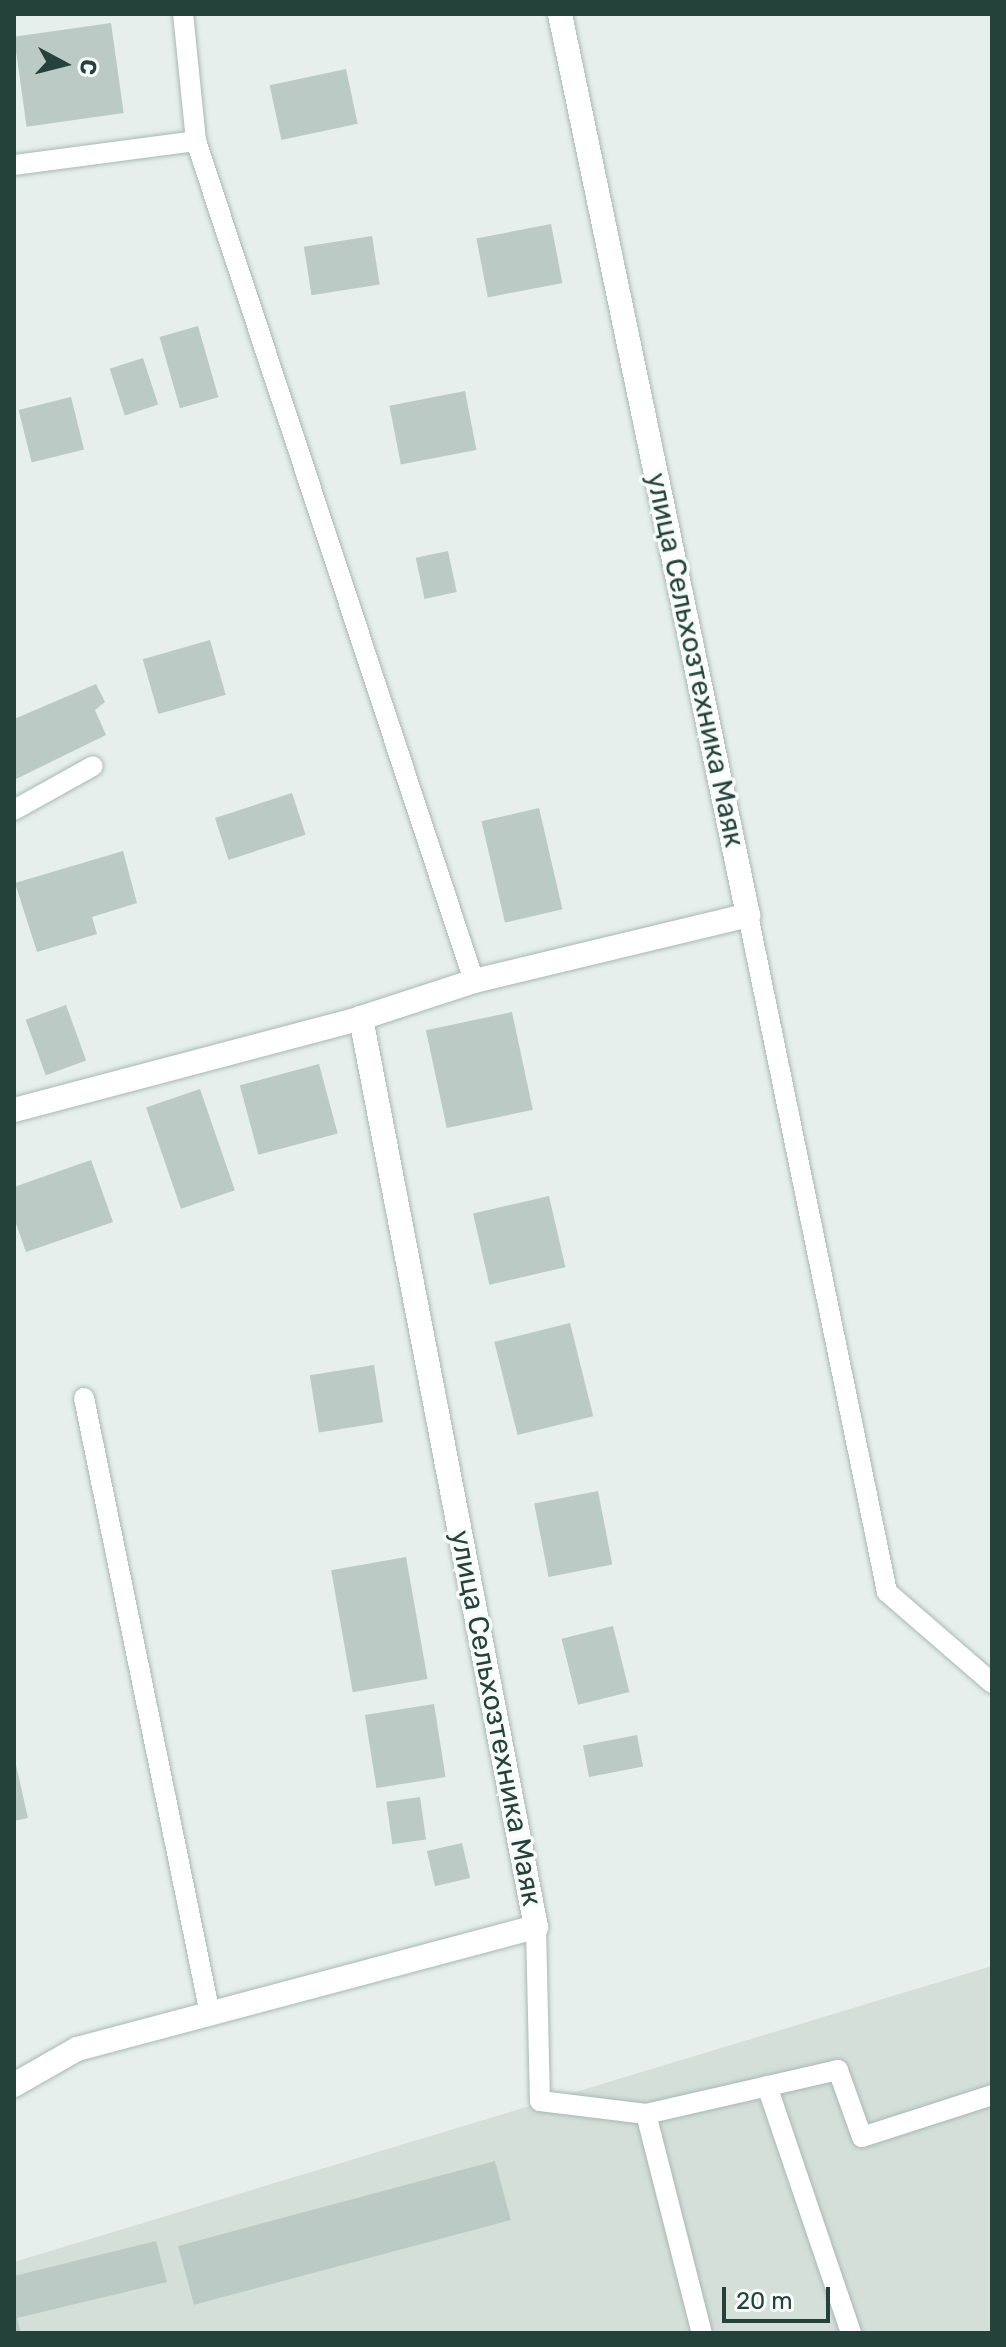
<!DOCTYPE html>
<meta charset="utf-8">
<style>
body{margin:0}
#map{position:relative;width:1006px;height:2347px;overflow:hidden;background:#e6efeb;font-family:Rubik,sans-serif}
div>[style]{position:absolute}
.built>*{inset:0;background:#d4dfda}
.building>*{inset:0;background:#bbcac4;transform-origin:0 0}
.roads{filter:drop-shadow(0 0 2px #a8b8b2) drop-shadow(0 0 2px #a8b8b2)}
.service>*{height:20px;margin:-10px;padding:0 10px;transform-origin:10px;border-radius:10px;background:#fff}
.minor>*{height:24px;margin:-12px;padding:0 12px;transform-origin:12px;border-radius:12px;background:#fff}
span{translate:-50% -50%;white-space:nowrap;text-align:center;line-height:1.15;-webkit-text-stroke:7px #f7fbf9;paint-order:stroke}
.street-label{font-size:28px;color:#24423a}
.frame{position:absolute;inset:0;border:16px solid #24423a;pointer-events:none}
.north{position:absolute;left:24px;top:24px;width:80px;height:80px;-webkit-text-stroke:6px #f7fbf9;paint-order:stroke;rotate:97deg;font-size:22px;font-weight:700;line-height:32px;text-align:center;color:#24423a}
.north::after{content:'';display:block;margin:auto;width:28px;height:36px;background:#24423a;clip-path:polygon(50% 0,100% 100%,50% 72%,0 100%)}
.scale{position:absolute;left:722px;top:2287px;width:108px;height:36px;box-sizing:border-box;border:4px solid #24423a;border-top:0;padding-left:10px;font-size:24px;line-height:28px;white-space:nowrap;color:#24423a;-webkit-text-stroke:6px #f7fbf9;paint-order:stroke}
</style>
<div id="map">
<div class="built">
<i style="clip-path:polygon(992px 1966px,992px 2331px,987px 2333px,14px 2333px,14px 2262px)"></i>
</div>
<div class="building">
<i style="left:111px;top:23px;width:91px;height:98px;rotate:82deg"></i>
<i style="left:346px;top:69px;width:56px;height:78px;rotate:78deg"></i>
<i style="left:551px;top:224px;width:60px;height:76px;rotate:79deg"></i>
<i style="left:372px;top:236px;width:49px;height:69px;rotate:81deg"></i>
<i style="left:198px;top:326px;width:74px;height:40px;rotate:74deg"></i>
<i style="left:143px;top:358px;width:49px;height:35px;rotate:72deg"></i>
<i style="left:465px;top:391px;width:60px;height:77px;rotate:79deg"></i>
<i style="left:71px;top:397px;width:54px;height:54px;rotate:76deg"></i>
<i style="left:448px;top:551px;width:42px;height:33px;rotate:78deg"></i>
<i style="left:210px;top:640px;width:57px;height:70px;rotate:74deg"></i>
<i style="clip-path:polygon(96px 684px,105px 702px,95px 710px,106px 735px,14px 780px,14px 719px)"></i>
<i style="left:292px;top:793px;width:44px;height:81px;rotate:72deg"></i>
<i style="left:539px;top:808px;width:104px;height:59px;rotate:77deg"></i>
<i style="clip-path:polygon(123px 851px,137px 903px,92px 917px,97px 934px,37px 952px,15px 883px)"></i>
<i style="left:66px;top:1005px;width:59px;height:43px;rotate:70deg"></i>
<i style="left:512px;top:1012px;width:100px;height:88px;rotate:78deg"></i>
<i style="left:319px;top:1064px;width:72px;height:82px;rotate:75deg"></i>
<i style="left:200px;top:1089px;width:107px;height:57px;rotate:71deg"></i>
<i style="clip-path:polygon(91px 1160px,113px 1222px,26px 1252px,14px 1218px,14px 1187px)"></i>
<i style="left:549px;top:1196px;width:73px;height:78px;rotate:77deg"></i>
<i style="left:570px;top:1323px;width:96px;height:78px;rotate:76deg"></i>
<i style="left:374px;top:1365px;width:58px;height:65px;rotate:81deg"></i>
<i style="left:598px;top:1491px;width:75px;height:65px;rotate:79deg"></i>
<i style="left:406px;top:1557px;width:124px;height:76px;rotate:80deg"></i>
<i style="left:613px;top:1626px;width:68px;height:53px;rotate:76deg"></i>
<i style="left:434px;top:1704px;width:74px;height:70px;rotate:81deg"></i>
<i style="left:637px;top:1735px;width:32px;height:55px;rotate:79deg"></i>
<i style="clip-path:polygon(14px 1756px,28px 1818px,14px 1821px)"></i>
<i style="left:420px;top:1797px;width:43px;height:34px;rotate:82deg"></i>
<i style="left:462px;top:1843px;width:36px;height:36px;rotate:77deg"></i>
<i style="left:495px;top:2161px;width:61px;height:328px;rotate:75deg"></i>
<i style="clip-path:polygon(156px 2241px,167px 2282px,17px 2318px,21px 2333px,14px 2333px,14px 2276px)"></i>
</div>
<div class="roads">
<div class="service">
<i style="left:196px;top:141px;width:885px;rotate:71.69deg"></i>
<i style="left:14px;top:165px;width:184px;rotate:-7.5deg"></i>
<i style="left:196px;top:141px;width:128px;rotate:-95.8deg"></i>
<i style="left:14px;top:810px;width:90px;rotate:-29.1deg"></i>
<i style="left:748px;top:915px;width:691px;rotate:78.4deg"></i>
<i style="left:887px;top:1592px;width:139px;rotate:40.9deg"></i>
<i style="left:84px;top:1398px;width:629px;rotate:78.44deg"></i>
<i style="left:536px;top:1927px;width:174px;rotate:88.7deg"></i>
<i style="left:540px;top:2101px;width:107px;rotate:7deg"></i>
<i style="left:646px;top:2114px;width:197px;rotate:-12.9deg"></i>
<i style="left:838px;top:2070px;width:71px;rotate:70.3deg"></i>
<i style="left:862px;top:2137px;width:137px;rotate:-17.9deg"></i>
<i style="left:767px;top:2086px;width:261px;rotate:71.2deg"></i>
<i style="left:646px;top:2114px;width:226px;rotate:75.7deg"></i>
</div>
<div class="minor">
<i style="left:14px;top:1110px;width:359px;rotate:-14.8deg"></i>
<i style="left:361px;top:1018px;width:119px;rotate:-18.1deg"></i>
<i style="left:474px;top:981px;width:282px;rotate:-13.5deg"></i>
<i style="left:748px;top:915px;width:920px;rotate:-101.79deg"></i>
<i style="left:14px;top:2085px;width:73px;rotate:-29.7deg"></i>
<i style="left:77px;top:2049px;width:475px;rotate:-14.9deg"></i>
<i style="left:536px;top:1927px;width:926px;rotate:-100.9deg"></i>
</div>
</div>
<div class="street-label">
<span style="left:695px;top:660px;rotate:78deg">улица Сельхозтехника Маяк</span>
<span style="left:496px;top:1718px;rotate:79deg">улица Сельхозтехника Маяк</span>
</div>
<div class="frame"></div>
<div class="north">С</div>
<div class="scale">20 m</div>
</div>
